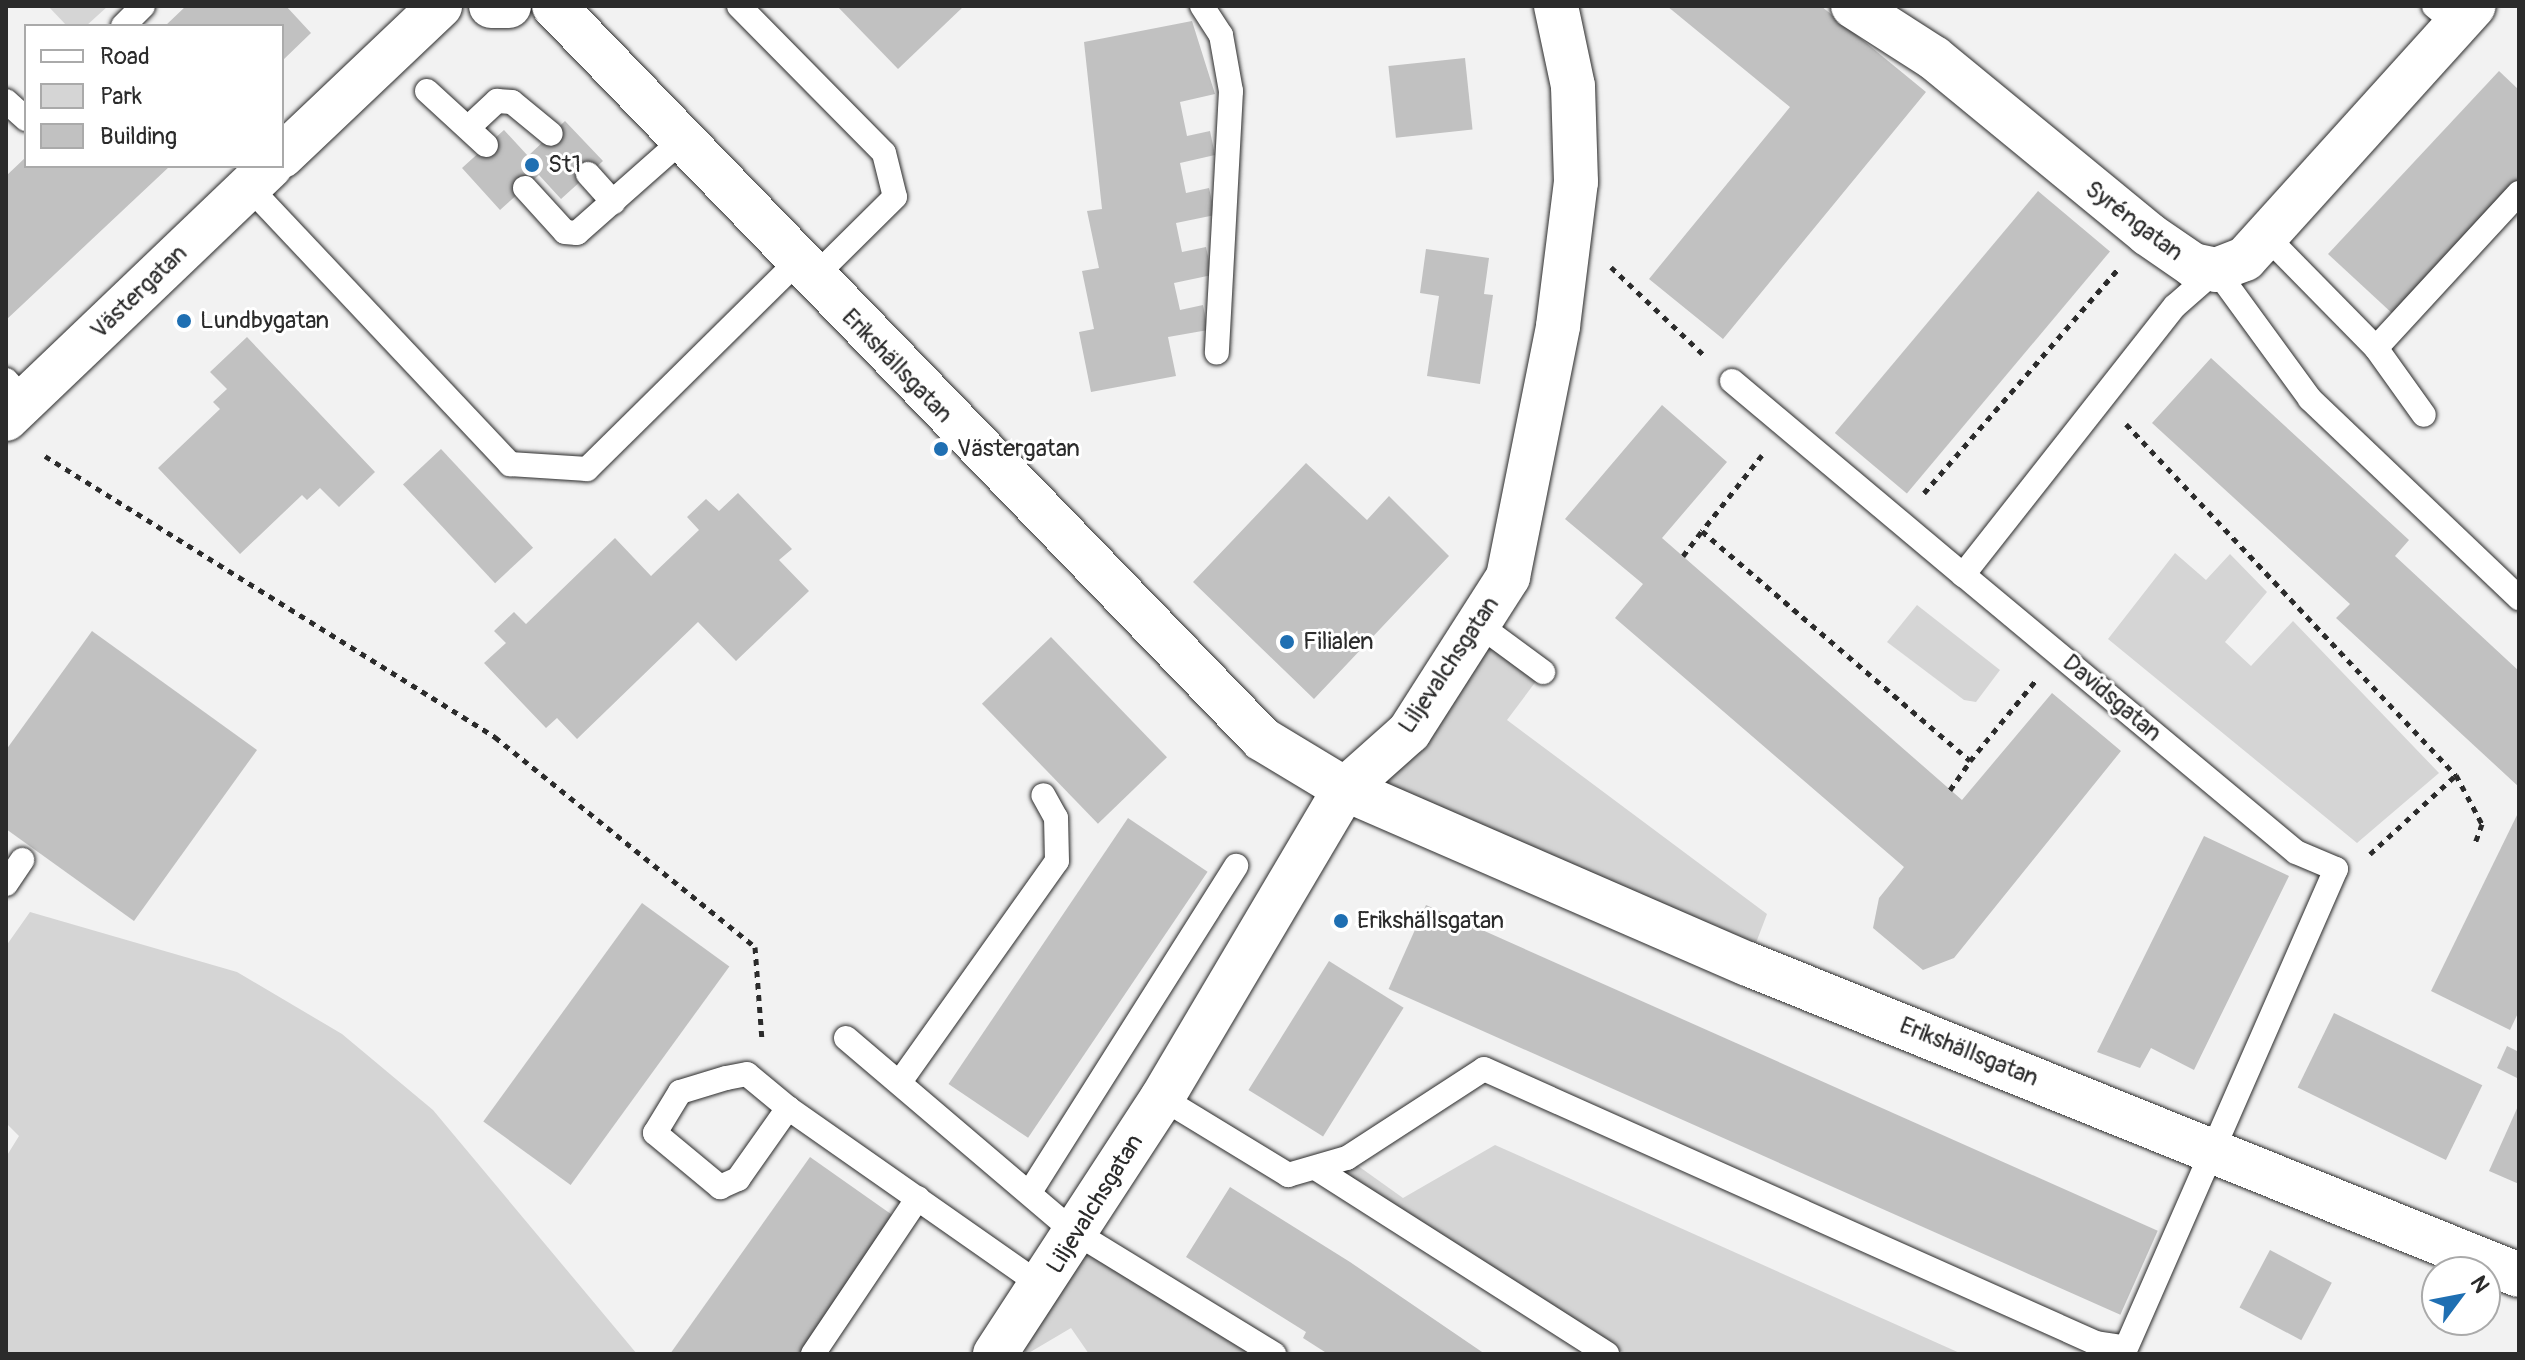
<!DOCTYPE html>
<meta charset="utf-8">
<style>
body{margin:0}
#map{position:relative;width:2525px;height:1360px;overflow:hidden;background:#f2f2f2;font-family:Pangolin,sans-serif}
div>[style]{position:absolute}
.green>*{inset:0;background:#d5d5d5}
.building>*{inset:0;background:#c1c1c1;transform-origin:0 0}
.path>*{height:5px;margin-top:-2.5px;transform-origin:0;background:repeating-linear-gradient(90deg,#2b2b2b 0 6px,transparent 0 12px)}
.roads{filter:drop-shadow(0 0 2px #2b2b2b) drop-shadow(0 0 2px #2b2b2b)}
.service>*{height:24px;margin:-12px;padding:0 12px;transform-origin:12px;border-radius:12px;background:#fff}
.minor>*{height:44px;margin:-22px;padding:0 22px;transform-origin:22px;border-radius:22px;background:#fff}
.tertiary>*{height:44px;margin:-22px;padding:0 22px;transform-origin:22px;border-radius:22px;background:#fff}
.dots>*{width:22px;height:22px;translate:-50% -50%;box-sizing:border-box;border:4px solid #fff;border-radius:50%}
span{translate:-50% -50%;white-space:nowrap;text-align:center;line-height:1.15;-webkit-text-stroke:6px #fff;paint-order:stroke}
.poi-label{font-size:24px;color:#2b2b2b}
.left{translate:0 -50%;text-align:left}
.street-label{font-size:24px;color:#2b2b2b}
.frame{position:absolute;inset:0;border:8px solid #2b2b2b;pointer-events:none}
.legend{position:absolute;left:24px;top:24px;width:260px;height:144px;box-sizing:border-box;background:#fff;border:2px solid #aaa;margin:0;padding:10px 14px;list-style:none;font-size:24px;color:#2b2b2b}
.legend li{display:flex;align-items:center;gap:16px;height:40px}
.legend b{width:40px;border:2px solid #aaa}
.north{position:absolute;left:2421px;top:1256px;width:80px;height:80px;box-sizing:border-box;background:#fff;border:2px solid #aaa;border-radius:50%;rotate:58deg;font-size:22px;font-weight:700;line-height:32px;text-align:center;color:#2b2b2b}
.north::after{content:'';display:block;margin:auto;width:28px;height:36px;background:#1f6fb2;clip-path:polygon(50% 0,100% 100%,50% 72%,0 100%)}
</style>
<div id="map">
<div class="green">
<i style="clip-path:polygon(48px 6px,108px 6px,86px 26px,67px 26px)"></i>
<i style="clip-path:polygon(2175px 553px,2206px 580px,2230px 554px,2267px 592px,2225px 642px,2251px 666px,2293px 621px,2439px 773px,2357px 843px,2108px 639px)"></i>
<i style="clip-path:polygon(1917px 605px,2000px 670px,1976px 702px,1964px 700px,1887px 642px)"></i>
<i style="clip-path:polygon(1478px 624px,1543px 672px,1507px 720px,1767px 914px,1748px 964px,1345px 789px)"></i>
<i style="clip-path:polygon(30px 912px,237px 972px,342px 1034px,433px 1110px,637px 1354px,6px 1354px,6px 1157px,19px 1136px,6px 1123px,6px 946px)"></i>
<i style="clip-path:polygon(1495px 1145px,1962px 1354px,1626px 1354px,1317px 1169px,1347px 1158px,1403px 1198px)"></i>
<i style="clip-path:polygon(1073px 1231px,1274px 1354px,1089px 1354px,1071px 1328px,1027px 1354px,1011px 1331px)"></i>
</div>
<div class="building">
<i style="clip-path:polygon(186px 6px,286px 6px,311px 33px,282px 61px,282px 26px,165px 26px)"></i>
<i style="clip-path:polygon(837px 6px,964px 6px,898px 69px)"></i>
<i style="clip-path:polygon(1667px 6px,1821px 6px,1926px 92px,1723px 339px,1649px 279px,1790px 107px)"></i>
<i style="clip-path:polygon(1192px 21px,1215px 94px,1180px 102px,1187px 136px,1210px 131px,1215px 155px,1180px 163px,1186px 193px,1209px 188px,1215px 215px,1176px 223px,1182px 252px,1206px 247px,1212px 275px,1174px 283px,1180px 310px,1203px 305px,1208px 330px,1168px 337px,1176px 376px,1091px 392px,1079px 332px,1094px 329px,1082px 271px,1099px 268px,1087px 211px,1102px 209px,1084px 42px)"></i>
<i style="left:1465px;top:58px;width:72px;height:77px;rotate:84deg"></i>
<i style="clip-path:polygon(2499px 71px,2519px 90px,2519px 182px,2394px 315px,2328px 254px)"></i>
<i style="clip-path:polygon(565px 121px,603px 161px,561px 199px,539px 175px,500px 210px,462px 168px,504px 130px,528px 156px)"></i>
<i style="clip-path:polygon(26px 157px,26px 166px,170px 166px,6px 320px,6px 176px)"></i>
<i style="left:2038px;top:191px;width:94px;height:316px;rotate:40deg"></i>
<i style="clip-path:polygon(1426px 249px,1489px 258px,1484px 294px,1493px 295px,1480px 384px,1427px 376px,1439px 296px,1420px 293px)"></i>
<i style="clip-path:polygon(247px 337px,375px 472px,339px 507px,320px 488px,307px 500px,302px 495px,240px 554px,158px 468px,220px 409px,213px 402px,227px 389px,210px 372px)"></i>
<i style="clip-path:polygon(2211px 358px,2409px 540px,2395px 556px,2519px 671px,2519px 787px,2336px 618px,2350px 604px,2152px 423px)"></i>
<i style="clip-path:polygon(1662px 405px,1727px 462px,1662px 538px,1962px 800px,2052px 693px,2121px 751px,1954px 958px,1923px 970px,1873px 928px,1879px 898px,1904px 867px,1615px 618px,1643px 584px,1565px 519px)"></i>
<i style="left:441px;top:449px;width:135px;height:52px;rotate:47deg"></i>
<i style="clip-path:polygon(1306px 463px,1367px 520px,1389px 496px,1449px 556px,1314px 699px,1193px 582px)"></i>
<i style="clip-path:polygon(738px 493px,792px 549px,779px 560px,809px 591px,736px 661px,698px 622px,577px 739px,557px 718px,546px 728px,484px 663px,506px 643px,494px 631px,514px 612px,526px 624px,615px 538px,651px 576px,699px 530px,687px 517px,706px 499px,719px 511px)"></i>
<i style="clip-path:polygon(92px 631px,257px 750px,134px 921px,6px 829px,6px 750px)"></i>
<i style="left:1051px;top:637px;width:167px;height:96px;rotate:46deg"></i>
<i style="clip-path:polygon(2519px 811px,2519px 1011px,2510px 1030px,2431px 991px)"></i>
<i style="left:1128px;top:818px;width:96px;height:321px;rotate:34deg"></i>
<i style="clip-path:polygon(2204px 836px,2289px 876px,2194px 1070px,2151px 1048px,2140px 1068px,2097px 1052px)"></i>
<i style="left:642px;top:903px;width:108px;height:270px;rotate:36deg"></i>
<i style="left:1426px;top:905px;width:801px;height:92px;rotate:24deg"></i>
<i style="left:1329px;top:961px;width:88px;height:152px;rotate:32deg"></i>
<i style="left:2334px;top:1013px;width:165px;height:83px;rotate:26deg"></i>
<i style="clip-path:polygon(2507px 1046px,2519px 1052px,2519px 1079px,2497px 1068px)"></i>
<i style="clip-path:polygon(2519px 1104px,2519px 1184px,2489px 1171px)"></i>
<i style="clip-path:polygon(810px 1157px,898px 1219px,803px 1354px,670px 1354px)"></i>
<i style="clip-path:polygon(1230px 1187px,1350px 1262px,1485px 1354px,1328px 1354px,1303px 1338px,1306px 1332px,1186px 1257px)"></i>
<i style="left:2270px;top:1250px;width:70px;height:65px;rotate:28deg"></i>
</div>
<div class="path">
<i style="left:1611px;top:267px;width:131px;rotate:43.5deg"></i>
<i style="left:2126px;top:424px;width:482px;rotate:46.8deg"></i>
<i style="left:2456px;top:775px;width:55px;rotate:62deg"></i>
<i style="left:2482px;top:824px;width:23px;rotate:110deg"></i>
<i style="left:1762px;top:455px;width:97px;rotate:128.3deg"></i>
<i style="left:1702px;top:531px;width:353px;rotate:40.6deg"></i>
<i style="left:1970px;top:761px;width:104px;rotate:-50.8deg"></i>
<i style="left:45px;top:456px;width:531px;rotate:31.98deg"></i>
<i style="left:495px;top:737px;width:334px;rotate:38.9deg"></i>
<i style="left:755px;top:947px;width:94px;rotate:85.7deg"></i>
<i style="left:1924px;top:493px;width:298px;rotate:-49.1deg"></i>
<i style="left:2518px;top:501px;width:1px"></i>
<i style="left:1683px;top:556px;width:31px;rotate:-53deg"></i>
<i style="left:1950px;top:790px;width:35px;rotate:-55deg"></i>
<i style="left:2370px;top:854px;width:117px;rotate:-42.6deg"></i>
</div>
<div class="roads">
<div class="service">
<i style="left:739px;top:6px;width:206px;rotate:45.4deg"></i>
<i style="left:884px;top:153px;width:45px;rotate:76deg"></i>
<i style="left:895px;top:197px;width:117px;rotate:135.3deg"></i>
<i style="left:1202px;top:6px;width:35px;rotate:57deg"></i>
<i style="left:1221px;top:35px;width:57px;rotate:79.9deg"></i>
<i style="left:1231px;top:91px;width:262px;rotate:93.1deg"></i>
<i style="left:2434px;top:6px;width:26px;rotate:40deg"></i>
<i style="left:123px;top:26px;width:28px;rotate:-45deg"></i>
<i style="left:427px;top:91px;width:80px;rotate:42.5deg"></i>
<i style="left:6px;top:101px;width:27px;rotate:42deg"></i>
<i style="left:470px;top:126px;width:37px;rotate:-43deg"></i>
<i style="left:497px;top:101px;width:15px;rotate:4deg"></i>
<i style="left:512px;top:102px;width:50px;rotate:39.4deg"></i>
<i style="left:588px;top:174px;width:38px;rotate:48deg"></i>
<i style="left:249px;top:187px;width:381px;rotate:46.7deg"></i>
<i style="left:510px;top:464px;width:77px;rotate:3.7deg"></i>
<i style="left:587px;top:469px;width:293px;rotate:-44.6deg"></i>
<i style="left:525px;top:188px;width:59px;rotate:47.7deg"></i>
<i style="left:565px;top:232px;width:12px;rotate:5deg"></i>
<i style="left:577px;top:233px;width:139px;rotate:-41.5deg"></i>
<i style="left:2263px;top:233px;width:161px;rotate:45.5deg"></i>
<i style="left:2376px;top:348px;width:82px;rotate:54.4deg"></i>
<i style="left:2376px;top:348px;width:211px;rotate:-47.3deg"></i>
<i style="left:6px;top:380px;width:28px;rotate:48deg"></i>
<i style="left:1732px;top:381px;width:302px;rotate:40deg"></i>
<i style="left:1478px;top:624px;width:81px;rotate:36.4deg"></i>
<i style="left:6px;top:884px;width:29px;rotate:-56deg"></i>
<i style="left:846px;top:1038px;width:298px;rotate:40.4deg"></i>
<i style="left:1073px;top:1231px;width:236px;rotate:31.5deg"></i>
<i style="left:902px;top:1079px;width:267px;rotate:-54.6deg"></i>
<i style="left:1057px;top:861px;width:43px;rotate:-91.3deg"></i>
<i style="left:1056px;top:818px;width:26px;rotate:-119deg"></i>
<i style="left:1162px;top:1098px;width:148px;rotate:31.4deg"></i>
<i style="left:1288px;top:1175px;width:61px;rotate:-16.1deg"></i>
<i style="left:1347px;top:1158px;width:163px;rotate:-33deg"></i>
<i style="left:1484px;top:1069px;width:671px;rotate:24.12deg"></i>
<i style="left:2096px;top:1343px;width:30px;rotate:9deg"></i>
<i style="left:2126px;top:1348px;width:523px;rotate:-66.33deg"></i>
<i style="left:2336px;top:869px;width:43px;rotate:-157deg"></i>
<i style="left:2296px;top:852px;width:433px;rotate:-140.2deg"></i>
<i style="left:1963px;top:575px;width:342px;rotate:-51.8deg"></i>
<i style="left:2175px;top:306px;width:55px;rotate:-41.3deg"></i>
<i style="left:2216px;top:270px;width:160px;rotate:53.9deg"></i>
<i style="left:2310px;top:399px;width:289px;rotate:43.6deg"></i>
<i style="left:788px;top:1108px;width:53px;rotate:-140.3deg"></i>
<i style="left:747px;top:1074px;width:21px;rotate:169deg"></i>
<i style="left:726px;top:1078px;width:48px;rotate:163.1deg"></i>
<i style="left:680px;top:1092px;width:48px;rotate:121.4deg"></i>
<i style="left:655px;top:1133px;width:85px;rotate:39.7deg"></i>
<i style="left:720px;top:1187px;width:20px;rotate:-24deg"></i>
<i style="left:738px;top:1179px;width:87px;rotate:-54.8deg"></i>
<i style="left:788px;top:1108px;width:312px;rotate:35deg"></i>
<i style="left:1317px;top:1169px;width:344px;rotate:32.5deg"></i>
<i style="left:1030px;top:1192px;width:386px;rotate:-57.7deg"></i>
<i style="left:813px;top:1354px;width:188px;rotate:-56.1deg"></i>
</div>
<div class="minor">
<i style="left:1853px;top:6px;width:96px;rotate:32.7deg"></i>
<i style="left:1934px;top:58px;width:277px;rotate:39.4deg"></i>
<i style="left:2148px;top:234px;width:55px;rotate:34.6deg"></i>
<i style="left:2193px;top:265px;width:24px;rotate:12deg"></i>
<i style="left:2216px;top:270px;width:31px;rotate:-21deg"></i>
<i style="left:2245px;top:259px;width:341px;rotate:-47.9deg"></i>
<i style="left:995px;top:1354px;width:306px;rotate:-56.9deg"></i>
<i style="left:1162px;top:1098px;width:359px;rotate:-59.4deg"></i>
<i style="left:1345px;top:789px;width:86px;rotate:-41.7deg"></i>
<i style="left:1409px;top:732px;width:184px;rotate:-57.4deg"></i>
<i style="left:1508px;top:577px;width:256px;rotate:-78.7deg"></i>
<i style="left:1558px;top:326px;width:145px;rotate:-82.9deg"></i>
<i style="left:1576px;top:182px;width:96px;rotate:-91.8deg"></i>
<i style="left:1573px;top:86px;width:82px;rotate:-102deg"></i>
</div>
<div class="tertiary">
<i style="left:491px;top:6px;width:18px"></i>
<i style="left:554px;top:6px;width:1019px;rotate:45.99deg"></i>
<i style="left:1262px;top:739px;width:97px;rotate:31.1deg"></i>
<i style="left:1345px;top:789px;width:439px;rotate:23.5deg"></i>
<i style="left:1748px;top:964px;width:831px;rotate:21.97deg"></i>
<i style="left:282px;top:156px;width:218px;rotate:-43.5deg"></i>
<i style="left:6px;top:419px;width:366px;rotate:-43.7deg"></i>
</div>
</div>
<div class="dots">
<i style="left:532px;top:165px;background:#1f6fb2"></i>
<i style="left:184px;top:321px;background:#1f6fb2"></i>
<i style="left:941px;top:449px;background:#1f6fb2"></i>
<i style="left:1287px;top:642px;background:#1f6fb2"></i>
<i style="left:1341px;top:921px;background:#1f6fb2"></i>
</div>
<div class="poi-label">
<span class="left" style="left:548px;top:165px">St1</span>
<span class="left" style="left:200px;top:321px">Lundbygatan</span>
<span class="left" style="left:957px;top:449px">Västergatan</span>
<span class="left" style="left:1303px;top:642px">Filialen</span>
<span class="left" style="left:1357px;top:921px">Erikshällsgatan</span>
</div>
<div class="street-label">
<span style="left:2134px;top:221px;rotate:37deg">Syréngatan</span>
<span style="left:139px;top:292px;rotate:-44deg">Västergatan</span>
<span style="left:897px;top:366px;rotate:46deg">Erikshällsgatan</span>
<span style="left:1449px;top:665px;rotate:-56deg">Liljevalchsgatan</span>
<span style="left:2112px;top:698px;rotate:40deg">Davidsgatan</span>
<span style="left:1969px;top:1052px;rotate:22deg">Erikshällsgatan</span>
<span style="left:1095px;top:1204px;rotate:-58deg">Liljevalchsgatan</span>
</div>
<div class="frame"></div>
<ul class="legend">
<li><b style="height:10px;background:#fff"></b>Road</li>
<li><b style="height:22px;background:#d5d5d5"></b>Park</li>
<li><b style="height:22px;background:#c1c1c1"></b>Building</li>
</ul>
<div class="north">N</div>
</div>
